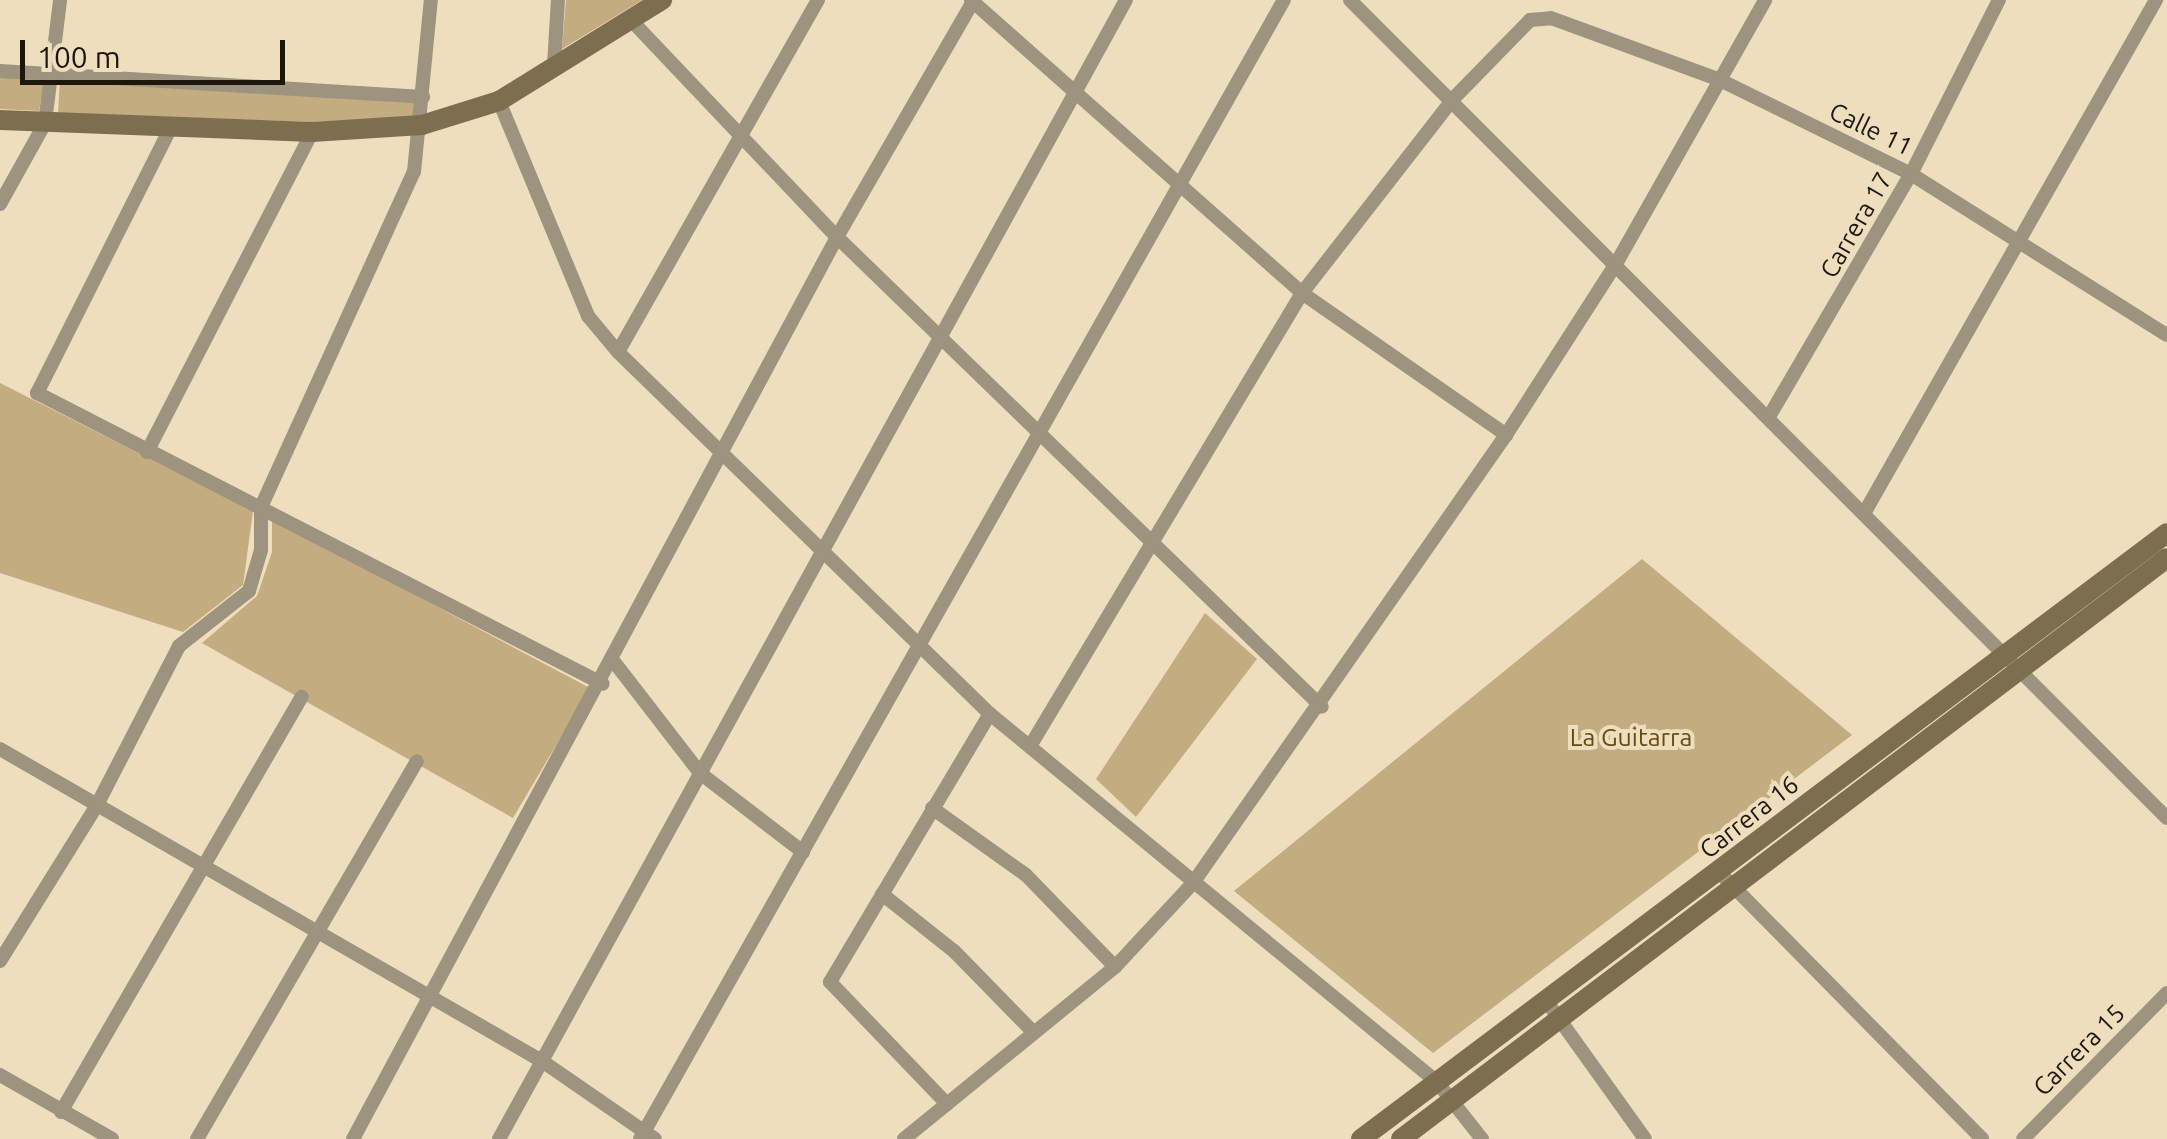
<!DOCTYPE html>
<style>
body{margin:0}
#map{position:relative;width:2167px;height:1139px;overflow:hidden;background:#eedebd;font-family:Ubuntu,sans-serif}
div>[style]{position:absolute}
.green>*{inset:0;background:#c2ac80}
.minor>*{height:14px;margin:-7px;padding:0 7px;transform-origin:7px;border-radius:7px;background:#9d937e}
.secondary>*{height:20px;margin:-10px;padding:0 10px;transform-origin:10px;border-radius:10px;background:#7d6e4f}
span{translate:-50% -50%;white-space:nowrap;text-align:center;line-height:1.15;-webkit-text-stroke:8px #eedebd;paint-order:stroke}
.street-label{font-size:25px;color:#1d170b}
.park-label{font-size:25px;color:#644b10}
.scale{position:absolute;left:20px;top:40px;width:265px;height:45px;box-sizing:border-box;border:5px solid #1d170b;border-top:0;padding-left:12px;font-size:30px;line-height:35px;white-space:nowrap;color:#1d170b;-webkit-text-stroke:8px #eedebd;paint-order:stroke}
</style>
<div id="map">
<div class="green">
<i style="clip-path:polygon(566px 0,642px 0,562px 49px)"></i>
<i style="clip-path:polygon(0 76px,44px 80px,39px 111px,0 109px)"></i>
<i style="clip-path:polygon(60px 80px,417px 102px,414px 117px,311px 122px,58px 113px)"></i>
<i style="clip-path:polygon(0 383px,253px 511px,243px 585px,183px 632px,0 573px)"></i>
<i style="clip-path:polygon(272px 519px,590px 688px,513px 818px,202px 643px,257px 596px,272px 552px)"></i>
<i style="clip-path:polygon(1642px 559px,1852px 735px,1433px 1053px,1234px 891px)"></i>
<i style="clip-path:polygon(1205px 613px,1257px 659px,1136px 817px,1096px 779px)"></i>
</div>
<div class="minor">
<i style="left:971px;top:0;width:442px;rotate:41.5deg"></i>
<i style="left:1302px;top:293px;width:249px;rotate:34.8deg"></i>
<i style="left:1350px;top:0;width:1156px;rotate:45.04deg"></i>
<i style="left:630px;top:19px;width:301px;rotate:46.5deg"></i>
<i style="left:837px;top:237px;width:675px;rotate:44.1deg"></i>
<i style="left:554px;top:65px;width:65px;rotate:-86.5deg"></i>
<i style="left:0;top:71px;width:424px;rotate:3.5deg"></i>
<i style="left:499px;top:101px;width:233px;rotate:67.5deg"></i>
<i style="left:588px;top:316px;width:47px;rotate:50.2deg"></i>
<i style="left:618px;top:352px;width:519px;rotate:44.22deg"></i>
<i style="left:990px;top:714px;width:579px;rotate:39.46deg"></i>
<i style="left:1437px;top:1082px;width:73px;rotate:51.7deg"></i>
<i style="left:171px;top:127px;width:298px;rotate:116.7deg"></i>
<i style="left:37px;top:393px;width:636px;rotate:27.21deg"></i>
<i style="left:0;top:204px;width:93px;rotate:-60.9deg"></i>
<i style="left:45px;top:123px;width:124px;rotate:-83deg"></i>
<i style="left:618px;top:352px;width:405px;rotate:-60.4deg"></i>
<i style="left:1770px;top:415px;width:279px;rotate:-59.7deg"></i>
<i style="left:1911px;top:174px;width:195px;rotate:-63.2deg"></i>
<i style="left:147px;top:452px;width:360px;rotate:-62.7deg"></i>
<i style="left:1866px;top:510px;width:587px;rotate:-60.38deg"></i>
<i style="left:615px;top:663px;width:139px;rotate:52.3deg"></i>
<i style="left:700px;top:773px;width:130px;rotate:37.5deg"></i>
<i style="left:1032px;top:743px;width:525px;rotate:-59.04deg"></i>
<i style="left:1302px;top:293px;width:244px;rotate:-52.1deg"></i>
<i style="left:1452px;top:100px;width:112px;rotate:-45.7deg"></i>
<i style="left:1530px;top:20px;width:21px;rotate:-5deg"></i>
<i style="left:1551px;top:18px;width:180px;rotate:20.1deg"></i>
<i style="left:1720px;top:80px;width:213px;rotate:26.2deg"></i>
<i style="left:1911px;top:174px;width:302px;rotate:32.2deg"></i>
<i style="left:0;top:749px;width:625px;rotate:29.93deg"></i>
<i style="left:542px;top:1061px;width:137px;rotate:34.6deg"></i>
<i style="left:932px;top:808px;width:115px;rotate:35.5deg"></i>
<i style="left:1026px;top:875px;width:128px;rotate:45.9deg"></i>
<i style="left:1719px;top:872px;width:375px;rotate:45.4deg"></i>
<i style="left:882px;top:894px;width:92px;rotate:38.4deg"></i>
<i style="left:954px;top:951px;width:112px;rotate:45.7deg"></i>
<i style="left:0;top:961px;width:184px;rotate:-58.1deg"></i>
<i style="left:97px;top:805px;width:179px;rotate:-62.7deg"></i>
<i style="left:179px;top:646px;width:89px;rotate:-38.2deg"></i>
<i style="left:249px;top:591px;width:43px;rotate:-73.7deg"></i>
<i style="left:261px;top:550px;width:43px;rotate:-90deg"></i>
<i style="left:261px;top:507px;width:368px;rotate:-65.5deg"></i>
<i style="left:414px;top:172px;width:173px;rotate:-84.4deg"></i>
<i style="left:1547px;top:1002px;width:168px;rotate:54.4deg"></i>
<i style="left:0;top:1075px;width:129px;rotate:29.7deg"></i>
<i style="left:947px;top:1104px;width:169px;rotate:-133.8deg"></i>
<i style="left:830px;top:982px;width:312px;rotate:-59.2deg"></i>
<i style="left:61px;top:1112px;width:480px;rotate:-59.9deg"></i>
<i style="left:197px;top:1139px;width:437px;rotate:-59.8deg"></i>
<i style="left:353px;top:1139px;width:1024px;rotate:-61.78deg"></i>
<i style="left:837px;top:237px;width:274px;rotate:-60deg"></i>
<i style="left:499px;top:1139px;width:1300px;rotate:-61.17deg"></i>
<i style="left:640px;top:1139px;width:1308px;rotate:-60.52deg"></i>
<i style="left:904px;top:1139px;width:272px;rotate:-39.2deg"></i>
<i style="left:1115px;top:967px;width:115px;rotate:-47.1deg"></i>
<i style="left:1193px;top:883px;width:547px;rotate:-55.06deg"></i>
<i style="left:1506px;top:435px;width:206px;rotate:-57.3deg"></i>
<i style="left:1617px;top:262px;width:301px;rotate:-60.5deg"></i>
<i style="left:2023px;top:1139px;width:205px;rotate:-45.4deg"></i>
</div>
<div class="secondary">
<i style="left:0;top:120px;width:312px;rotate:2.2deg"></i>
<i style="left:312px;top:132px;width:110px;rotate:-3.6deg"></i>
<i style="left:422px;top:125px;width:81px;rotate:-17.3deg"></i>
<i style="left:499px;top:101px;width:192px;rotate:-31.8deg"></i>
<i style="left:1361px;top:1139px;width:1008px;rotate:-36.94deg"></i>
<i style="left:1401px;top:1139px;width:961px;rotate:-37.18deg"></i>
</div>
<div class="street-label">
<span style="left:1871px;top:129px;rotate:26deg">Calle 11</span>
<span style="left:1856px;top:225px;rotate:-60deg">Carrera 17</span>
<span style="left:1749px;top:817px;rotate:-38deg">Carrera 16</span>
<span style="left:2079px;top:1050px;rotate:-45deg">Carrera 15</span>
</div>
<div class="park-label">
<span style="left:1631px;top:737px">La Guitarra</span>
</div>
<div class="scale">100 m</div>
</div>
